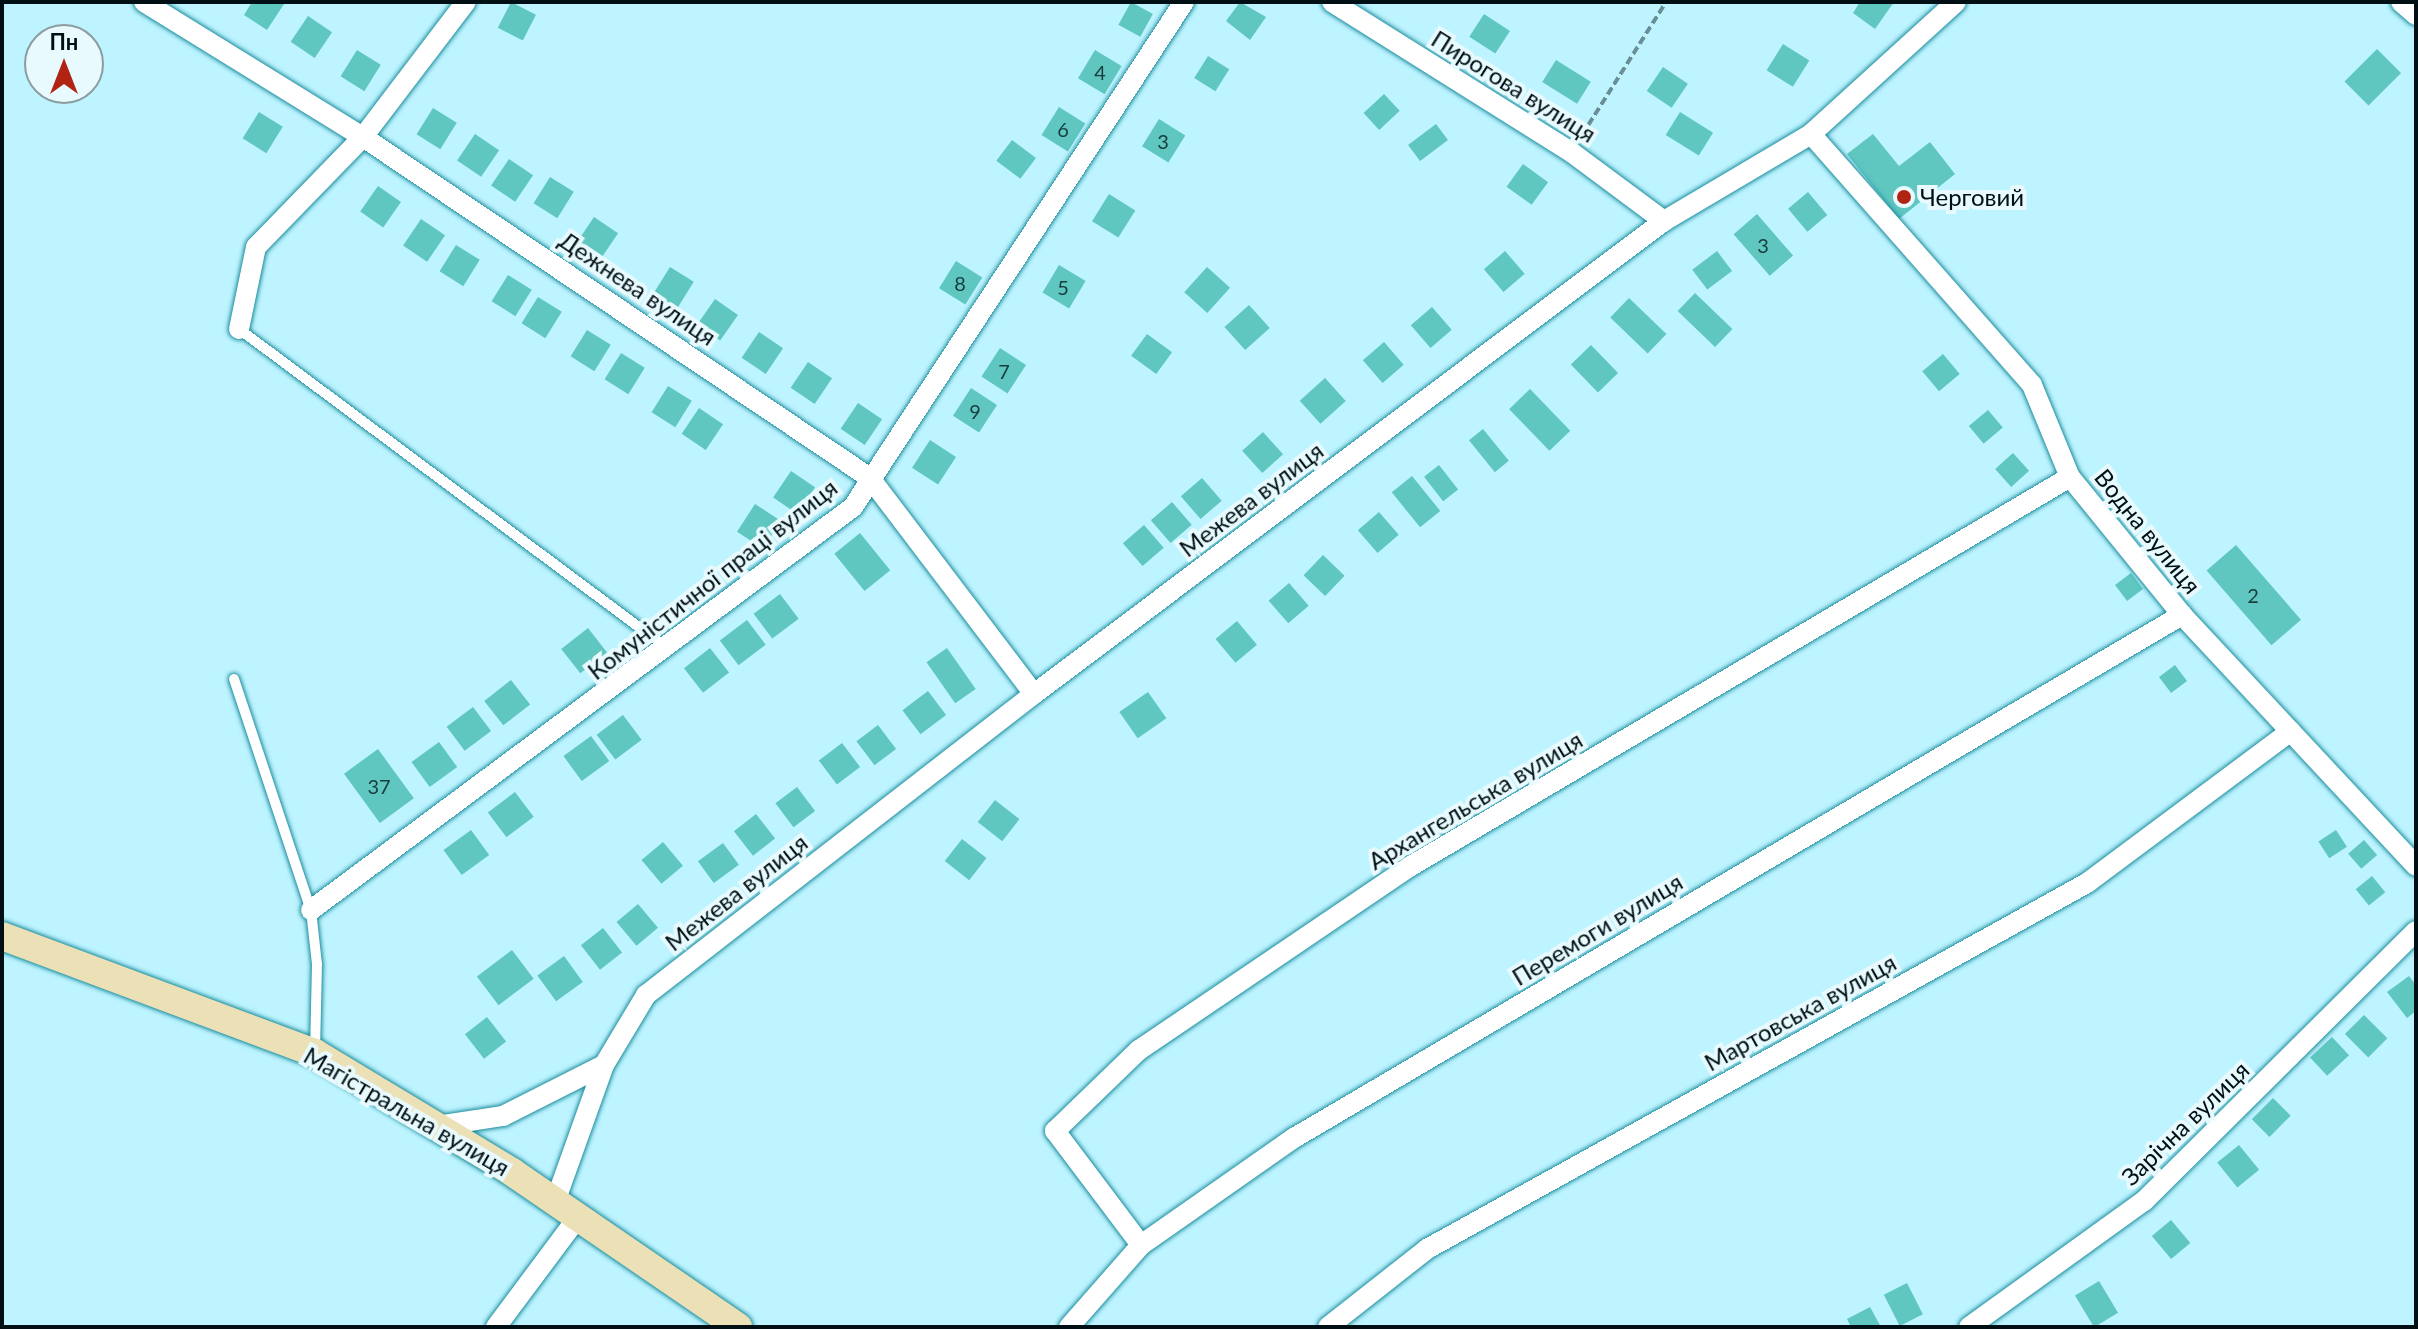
<!DOCTYPE html>
<meta charset="utf-8">
<style>
body{margin:0}
#map{position:relative;width:2418px;height:1329px;overflow:hidden;background:#bdf4ff;font-family:Lato,sans-serif}
div>[style]{position:absolute}
.building>*{inset:0;background:#5fc6c0;transform-origin:0 0}
.path>*{height:4px;margin-top:-2px;transform-origin:0;background:repeating-linear-gradient(90deg,#698e96 0 8px,transparent 0 12px)}
.roads{filter:drop-shadow(0 0 2px #1b8c9d) drop-shadow(0 0 2px #1b8c9d)}
.lane>*{height:10px;margin:-5px;padding:0 5px;transform-origin:5px;border-radius:5px;background:#fff}
.street>*{height:20px;margin:-10px;padding:0 10px;transform-origin:10px;border-radius:10px;background:#fff}
.secondary>*{height:28px;margin:-14px;padding:0 14px;transform-origin:14px;border-radius:14px;background:#ece1b6}
.dots>*{width:22px;height:22px;translate:-50% -50%;box-sizing:border-box;border:4px solid #e8fafd;border-radius:50%}
span{translate:-50% -50%;white-space:nowrap;text-align:center;line-height:1.15;-webkit-text-stroke:8px #e8fafd;paint-order:stroke}
.number-label{font-size:20px;color:#183d3e}
.number-label span{-webkit-text-stroke-width:0}
.street-label{font-size:24px;color:#000f13}
.poi-label{font-size:24px;color:#000f13}
.left{translate:0 -50%;text-align:left}
.frame{position:absolute;inset:0;border:4px solid #000f13;pointer-events:none}
.north{position:absolute;left:24px;top:24px;width:80px;height:80px;box-sizing:border-box;background:#e8fafd;border:2px solid #8b9c9f;border-radius:50%;rotate:0deg;font-size:22px;font-weight:700;line-height:32px;text-align:center;color:#000f13}
.north::after{content:'';display:block;margin:auto;width:28px;height:36px;background:#b12312;clip-path:polygon(50% 0,100% 100%,50% 72%,0 100%)}
</style>
<div id="map">
<div class="building">
<i style="clip-path:polygon(252px 2px,281px 2px,284px 4px,267px 30px,244px 15px)"></i>
<i style="left:511px;top:2px;width:28px;height:29px;rotate:27deg"></i>
<i style="left:1131px;top:2px;width:25px;height:26px;rotate:29deg"></i>
<i style="clip-path:polygon(1240px 2px,1266px 17px,1250px 40px,1226px 21px)"></i>
<i style="clip-path:polygon(1860px 2px,1894px 2px,1875px 29px,1853px 13px)"></i>
<i style="left:1484px;top:14px;width:31px;height:27px;rotate:33deg"></i>
<i style="left:308px;top:16px;width:29px;height:31px;rotate:34deg"></i>
<i style="left:1783px;top:44px;width:31px;height:31px;rotate:32deg"></i>
<i style="left:2377px;top:49px;width:34px;height:46px;rotate:45deg"></i>
<i style="left:357px;top:50px;width:28px;height:31px;rotate:32deg"></i>
<i style="left:1095px;top:50px;width:31px;height:33px;rotate:31deg"></i>
<i style="left:1208px;top:56px;width:25px;height:26px;rotate:32deg"></i>
<i style="left:1556px;top:60px;width:41px;height:26px;rotate:32deg"></i>
<i style="left:1663px;top:67px;width:30px;height:29px;rotate:34deg"></i>
<i style="left:1384px;top:94px;width:23px;height:28px;rotate:47deg"></i>
<i style="left:1059px;top:107px;width:31px;height:33px;rotate:32deg"></i>
<i style="left:433px;top:108px;width:28px;height:31px;rotate:32deg"></i>
<i style="left:259px;top:112px;width:28px;height:31px;rotate:32deg"></i>
<i style="left:1680px;top:112px;width:39px;height:27px;rotate:32deg"></i>
<i style="left:1159px;top:119px;width:31px;height:32px;rotate:32deg"></i>
<i style="left:1436px;top:124px;width:20px;height:35px;rotate:53deg"></i>
<i style="left:475px;top:134px;width:29px;height:32px;rotate:34deg"></i>
<i style="clip-path:polygon(1873px 134px,1899px 166px,1930px 142px,1955px 174px,1899px 219px,1847px 154px)"></i>
<i style="left:1012px;top:140px;width:30px;height:26px;rotate:37deg"></i>
<i style="left:509px;top:159px;width:29px;height:32px;rotate:34deg"></i>
<i style="left:1523px;top:164px;width:31px;height:28px;rotate:36deg"></i>
<i style="left:550px;top:177px;width:28px;height:31px;rotate:32deg"></i>
<i style="left:378px;top:186px;width:28px;height:31px;rotate:35deg"></i>
<i style="left:1808px;top:192px;width:30px;height:26px;rotate:50deg"></i>
<i style="left:1109px;top:194px;width:31px;height:32px;rotate:32deg"></i>
<i style="left:1757px;top:214px;width:55px;height:31px;rotate:49deg"></i>
<i style="left:594px;top:217px;width:29px;height:32px;rotate:34deg"></i>
<i style="left:421px;top:219px;width:29px;height:32px;rotate:34deg"></i>
<i style="left:456px;top:245px;width:28px;height:31px;rotate:32deg"></i>
<i style="left:1505px;top:251px;width:30px;height:28px;rotate:49deg"></i>
<i style="left:1717px;top:251px;width:25px;height:31px;rotate:53deg"></i>
<i style="left:956px;top:261px;width:31px;height:32px;rotate:32deg"></i>
<i style="left:1059px;top:265px;width:31px;height:32px;rotate:31deg"></i>
<i style="left:670px;top:267px;width:28px;height:31px;rotate:32deg"></i>
<i style="left:1207px;top:267px;width:31px;height:34px;rotate:42deg"></i>
<i style="left:508px;top:275px;width:28px;height:31px;rotate:32deg"></i>
<i style="left:1695px;top:293px;width:52px;height:25px;rotate:44deg"></i>
<i style="left:538px;top:297px;width:28px;height:31px;rotate:32deg"></i>
<i style="left:1629px;top:298px;width:52px;height:27px;rotate:44deg"></i>
<i style="left:715px;top:299px;width:28px;height:31px;rotate:35deg"></i>
<i style="left:1249px;top:305px;width:31px;height:33px;rotate:48deg"></i>
<i style="left:1432px;top:307px;width:30px;height:28px;rotate:49deg"></i>
<i style="left:587px;top:330px;width:28px;height:31px;rotate:32deg"></i>
<i style="left:759px;top:332px;width:29px;height:31px;rotate:34deg"></i>
<i style="left:1147px;top:334px;width:31px;height:27px;rotate:36deg"></i>
<i style="left:1384px;top:342px;width:30px;height:28px;rotate:49deg"></i>
<i style="left:1591px;top:345px;width:39px;height:28px;rotate:46deg"></i>
<i style="left:1000px;top:348px;width:31px;height:34px;rotate:33deg"></i>
<i style="left:621px;top:353px;width:28px;height:31px;rotate:32deg"></i>
<i style="left:1943px;top:354px;width:26px;height:27px;rotate:50deg"></i>
<i style="left:808px;top:362px;width:29px;height:31px;rotate:34deg"></i>
<i style="left:1325px;top:378px;width:31px;height:34px;rotate:48deg"></i>
<i style="left:668px;top:386px;width:28px;height:31px;rotate:32deg"></i>
<i style="left:971px;top:388px;width:31px;height:33px;rotate:33deg"></i>
<i style="left:1530px;top:389px;width:58px;height:29px;rotate:46deg"></i>
<i style="left:858px;top:403px;width:29px;height:31px;rotate:34deg"></i>
<i style="left:699px;top:408px;width:29px;height:31px;rotate:34deg"></i>
<i style="left:1988px;top:410px;width:23px;height:25px;rotate:50deg"></i>
<i style="left:1483px;top:429px;width:41px;height:18px;rotate:51deg"></i>
<i style="left:1263px;top:432px;width:30px;height:28px;rotate:48deg"></i>
<i style="left:930px;top:440px;width:31px;height:33px;rotate:33deg"></i>
<i style="left:2013px;top:453px;width:24px;height:24px;rotate:48deg"></i>
<i style="left:1439px;top:465px;width:31px;height:19px;rotate:52deg"></i>
<i style="left:791px;top:471px;width:29px;height:32px;rotate:34deg"></i>
<i style="left:1412px;top:476px;width:45px;height:26px;rotate:51deg"></i>
<i style="left:1202px;top:478px;width:30px;height:28px;rotate:49deg"></i>
<i style="left:1172px;top:502px;width:30px;height:28px;rotate:49deg"></i>
<i style="left:755px;top:504px;width:31px;height:33px;rotate:33deg"></i>
<i style="left:1379px;top:512px;width:30px;height:28px;rotate:49deg"></i>
<i style="left:1144px;top:525px;width:30px;height:28px;rotate:49deg"></i>
<i style="left:860px;top:533px;width:48px;height:33px;rotate:51deg"></i>
<i style="left:2236px;top:545px;width:99px;height:39px;rotate:49deg"></i>
<i style="left:1323px;top:555px;width:30px;height:28px;rotate:44deg"></i>
<i style="left:2131px;top:573px;width:20px;height:20px;rotate:53deg"></i>
<i style="left:1289px;top:583px;width:30px;height:27px;rotate:49deg"></i>
<i style="left:780px;top:594px;width:31px;height:33px;rotate:53deg"></i>
<i style="left:747px;top:620px;width:31px;height:34px;rotate:53deg"></i>
<i style="left:1237px;top:621px;width:31px;height:28px;rotate:50deg"></i>
<i style="left:588px;top:628px;width:31px;height:34px;rotate:52deg"></i>
<i style="left:710px;top:648px;width:31px;height:33px;rotate:52deg"></i>
<i style="left:947px;top:648px;width:50px;height:25px;rotate:55deg"></i>
<i style="left:2175px;top:665px;width:20px;height:20px;rotate:53deg"></i>
<i style="left:511px;top:680px;width:31px;height:34px;rotate:52deg"></i>
<i style="left:928px;top:691px;width:30px;height:32px;rotate:53deg"></i>
<i style="left:1148px;top:692px;width:32px;height:35px;rotate:55deg"></i>
<i style="left:473px;top:707px;width:30px;height:33px;rotate:53deg"></i>
<i style="left:623px;top:715px;width:31px;height:33px;rotate:53deg"></i>
<i style="left:878px;top:725px;width:30px;height:27px;rotate:53deg"></i>
<i style="left:591px;top:736px;width:31px;height:34px;rotate:54deg"></i>
<i style="left:439px;top:742px;width:31px;height:34px;rotate:54deg"></i>
<i style="left:842px;top:743px;width:30px;height:29px;rotate:53deg"></i>
<i style="left:378px;top:749px;width:61px;height:42px;rotate:54deg"></i>
<i style="left:797px;top:787px;width:30px;height:27px;rotate:53deg"></i>
<i style="left:515px;top:792px;width:31px;height:34px;rotate:53deg"></i>
<i style="left:995px;top:800px;width:31px;height:28px;rotate:38deg"></i>
<i style="left:756px;top:814px;width:31px;height:28px;rotate:52deg"></i>
<i style="left:471px;top:830px;width:31px;height:34px;rotate:54deg"></i>
<i style="left:2336px;top:830px;width:20px;height:21px;rotate:57deg"></i>
<i style="left:962px;top:839px;width:31px;height:28px;rotate:38deg"></i>
<i style="left:2364px;top:840px;width:20px;height:21px;rotate:49deg"></i>
<i style="left:663px;top:842px;width:31px;height:28px;rotate:50deg"></i>
<i style="left:723px;top:843px;width:27px;height:31px;rotate:54deg"></i>
<i style="left:2372px;top:876px;width:21px;height:21px;rotate:51deg"></i>
<i style="left:638px;top:904px;width:31px;height:28px;rotate:50deg"></i>
<i style="left:603px;top:928px;width:31px;height:28px;rotate:52deg"></i>
<i style="left:512px;top:950px;width:36px;height:44px;rotate:53deg"></i>
<i style="left:564px;top:956px;width:32px;height:33px;rotate:54deg"></i>
<i style="clip-path:polygon(2409px 976px,2416px 985px,2416px 1011px,2407px 1018px,2387px 992px)"></i>
<i style="left:2364px;top:1015px;width:33px;height:27px;rotate:45deg"></i>
<i style="left:487px;top:1017px;width:31px;height:28px;rotate:52deg"></i>
<i style="left:2332px;top:1037px;width:25px;height:30px;rotate:47deg"></i>
<i style="left:2273px;top:1098px;width:25px;height:30px;rotate:45deg"></i>
<i style="left:2239px;top:1145px;width:32px;height:28px;rotate:51deg"></i>
<i style="left:2171px;top:1220px;width:30px;height:25px;rotate:50deg"></i>
<i style="left:2099px;top:1281px;width:37px;height:28px;rotate:59deg"></i>
<i style="left:1907px;top:1283px;width:35px;height:26px;rotate:63deg"></i>
<i style="clip-path:polygon(1870px 1307px,1881px 1327px,1851px 1327px,1847px 1319px)"></i>
</div>
<div class="path">
<i style="left:1582px;top:135px;width:157px;rotate:-57.7deg"></i>
</div>
<div class="roads">
<div class="lane">
<i style="left:239px;top:329px;width:534px;rotate:36.7deg"></i>
<i style="left:234px;top:679px;width:243px;rotate:71.6deg"></i>
<i style="left:311px;top:910px;width:54px;rotate:83.7deg"></i>
<i style="left:317px;top:964px;width:87px;rotate:91.3deg"></i>
</div>
<div class="street">
<i style="left:144px;top:2px;width:257px;rotate:31.7deg"></i>
<i style="left:363px;top:137px;width:611px;rotate:33.92deg"></i>
<i style="left:870px;top:478px;width:271px;rotate:52.8deg"></i>
<i style="left:1332px;top:2px;width:282px;rotate:32.1deg"></i>
<i style="left:1571px;top:152px;width:116px;rotate:36.6deg"></i>
<i style="left:2401px;top:2px;width:20px;rotate:41deg"></i>
<i style="left:1811px;top:134px;width:334px;rotate:48.6deg"></i>
<i style="left:2032px;top:385px;width:100px;rotate:67.6deg"></i>
<i style="left:2070px;top:477px;width:178px;rotate:50.9deg"></i>
<i style="left:2182px;top:615px;width:343px;rotate:47deg"></i>
<i style="left:239px;top:329px;width:84px;rotate:-78.3deg"></i>
<i style="left:256px;top:247px;width:153px;rotate:-45.8deg"></i>
<i style="left:363px;top:137px;width:170px;rotate:-52.7deg"></i>
<i style="left:311px;top:910px;width:675px;rotate:-36.63deg"></i>
<i style="left:853px;top:507px;width:604px;rotate:-56.76deg"></i>
<i style="left:437px;top:1126px;width:67px;rotate:-8.6deg"></i>
<i style="left:503px;top:1116px;width:113px;rotate:-26.8deg"></i>
<i style="left:555px;top:1202px;width:145px;rotate:-70.3deg"></i>
<i style="left:604px;top:1065px;width:82px;rotate:-59deg"></i>
<i style="left:646px;top:995px;width:491px;rotate:-37.8deg"></i>
<i style="left:1034px;top:694px;width:788px;rotate:-36.9deg"></i>
<i style="left:1664px;top:221px;width:171px;rotate:-30.6deg"></i>
<i style="left:1811px;top:134px;width:196px;rotate:-42.3deg"></i>
<i style="left:1141px;top:1245px;width:143px;rotate:-127deg"></i>
<i style="left:1055px;top:1131px;width:117px;rotate:-44deg"></i>
<i style="left:1139px;top:1050px;width:328px;rotate:-34.1deg"></i>
<i style="left:1411px;top:866px;width:765px;rotate:-30.55deg"></i>
<i style="left:496px;top:1327px;width:137px;rotate:-53.3deg"></i>
<i style="left:1069px;top:1327px;width:109px;rotate:-48.7deg"></i>
<i style="left:1141px;top:1245px;width:187px;rotate:-35deg"></i>
<i style="left:1294px;top:1138px;width:1031px;rotate:-30.5deg"></i>
<i style="left:1328px;top:1327px;width:126px;rotate:-38.2deg"></i>
<i style="left:1427px;top:1249px;width:755px;rotate:-29.01deg"></i>
<i style="left:2087px;top:883px;width:254px;rotate:-36.7deg"></i>
<i style="left:1969px;top:1327px;width:216px;rotate:-35.8deg"></i>
<i style="left:2144px;top:1201px;width:383px;rotate:-44.8deg"></i>
</div>
<div class="secondary">
<i style="left:2px;top:936px;width:334px;rotate:20.5deg"></i>
<i style="left:315px;top:1053px;width:230px;rotate:31.1deg"></i>
<i style="left:512px;top:1172px;width:274px;rotate:34.4deg"></i>
</div>
</div>
<div class="dots">
<i style="left:1904px;top:197px;background:#b12312"></i>
</div>
<div class="number-label">
<span style="left:1100px;top:72px">4</span>
<span style="left:1063px;top:129px">6</span>
<span style="left:1163px;top:141px">3</span>
<span style="left:1763px;top:245px">3</span>
<span style="left:960px;top:283px">8</span>
<span style="left:1063px;top:287px">5</span>
<span style="left:1004px;top:371px">7</span>
<span style="left:975px;top:411px">9</span>
<span style="left:2253px;top:595px">2</span>
<span style="left:379px;top:786px">37</span>
</div>
<div class="street-label">
<span style="left:1514px;top:86px;rotate:32deg">Пирогова вулиця</span>
<span style="left:638px;top:288px;rotate:34deg">Дежнева вулиця</span>
<span style="left:1251px;top:499px;rotate:-37deg">Межева вулиця</span>
<span style="left:2148px;top:531px;rotate:51deg">Водна вулиця</span>
<span style="left:712px;top:579px;rotate:-38deg">Комуністичної праці вулиця</span>
<span style="left:1475px;top:800px;rotate:-31deg">Архангельська вулиця</span>
<span style="left:736px;top:892px;rotate:-38deg">Межева вулиця</span>
<span style="left:1597px;top:929px;rotate:-31deg">Перемоги вулиця</span>
<span style="left:1800px;top:1012px;rotate:-29deg">Мартовська вулиця</span>
<span style="left:407px;top:1111px;rotate:30deg">Магістральна вулиця</span>
<span style="left:2185px;top:1123px;rotate:-44deg">Зарічна вулиця</span>
</div>
<div class="poi-label">
<span class="left" style="left:1920px;top:197px">Черговий</span>
</div>
<div class="frame"></div>
<div class="north">Пн</div>
</div>
